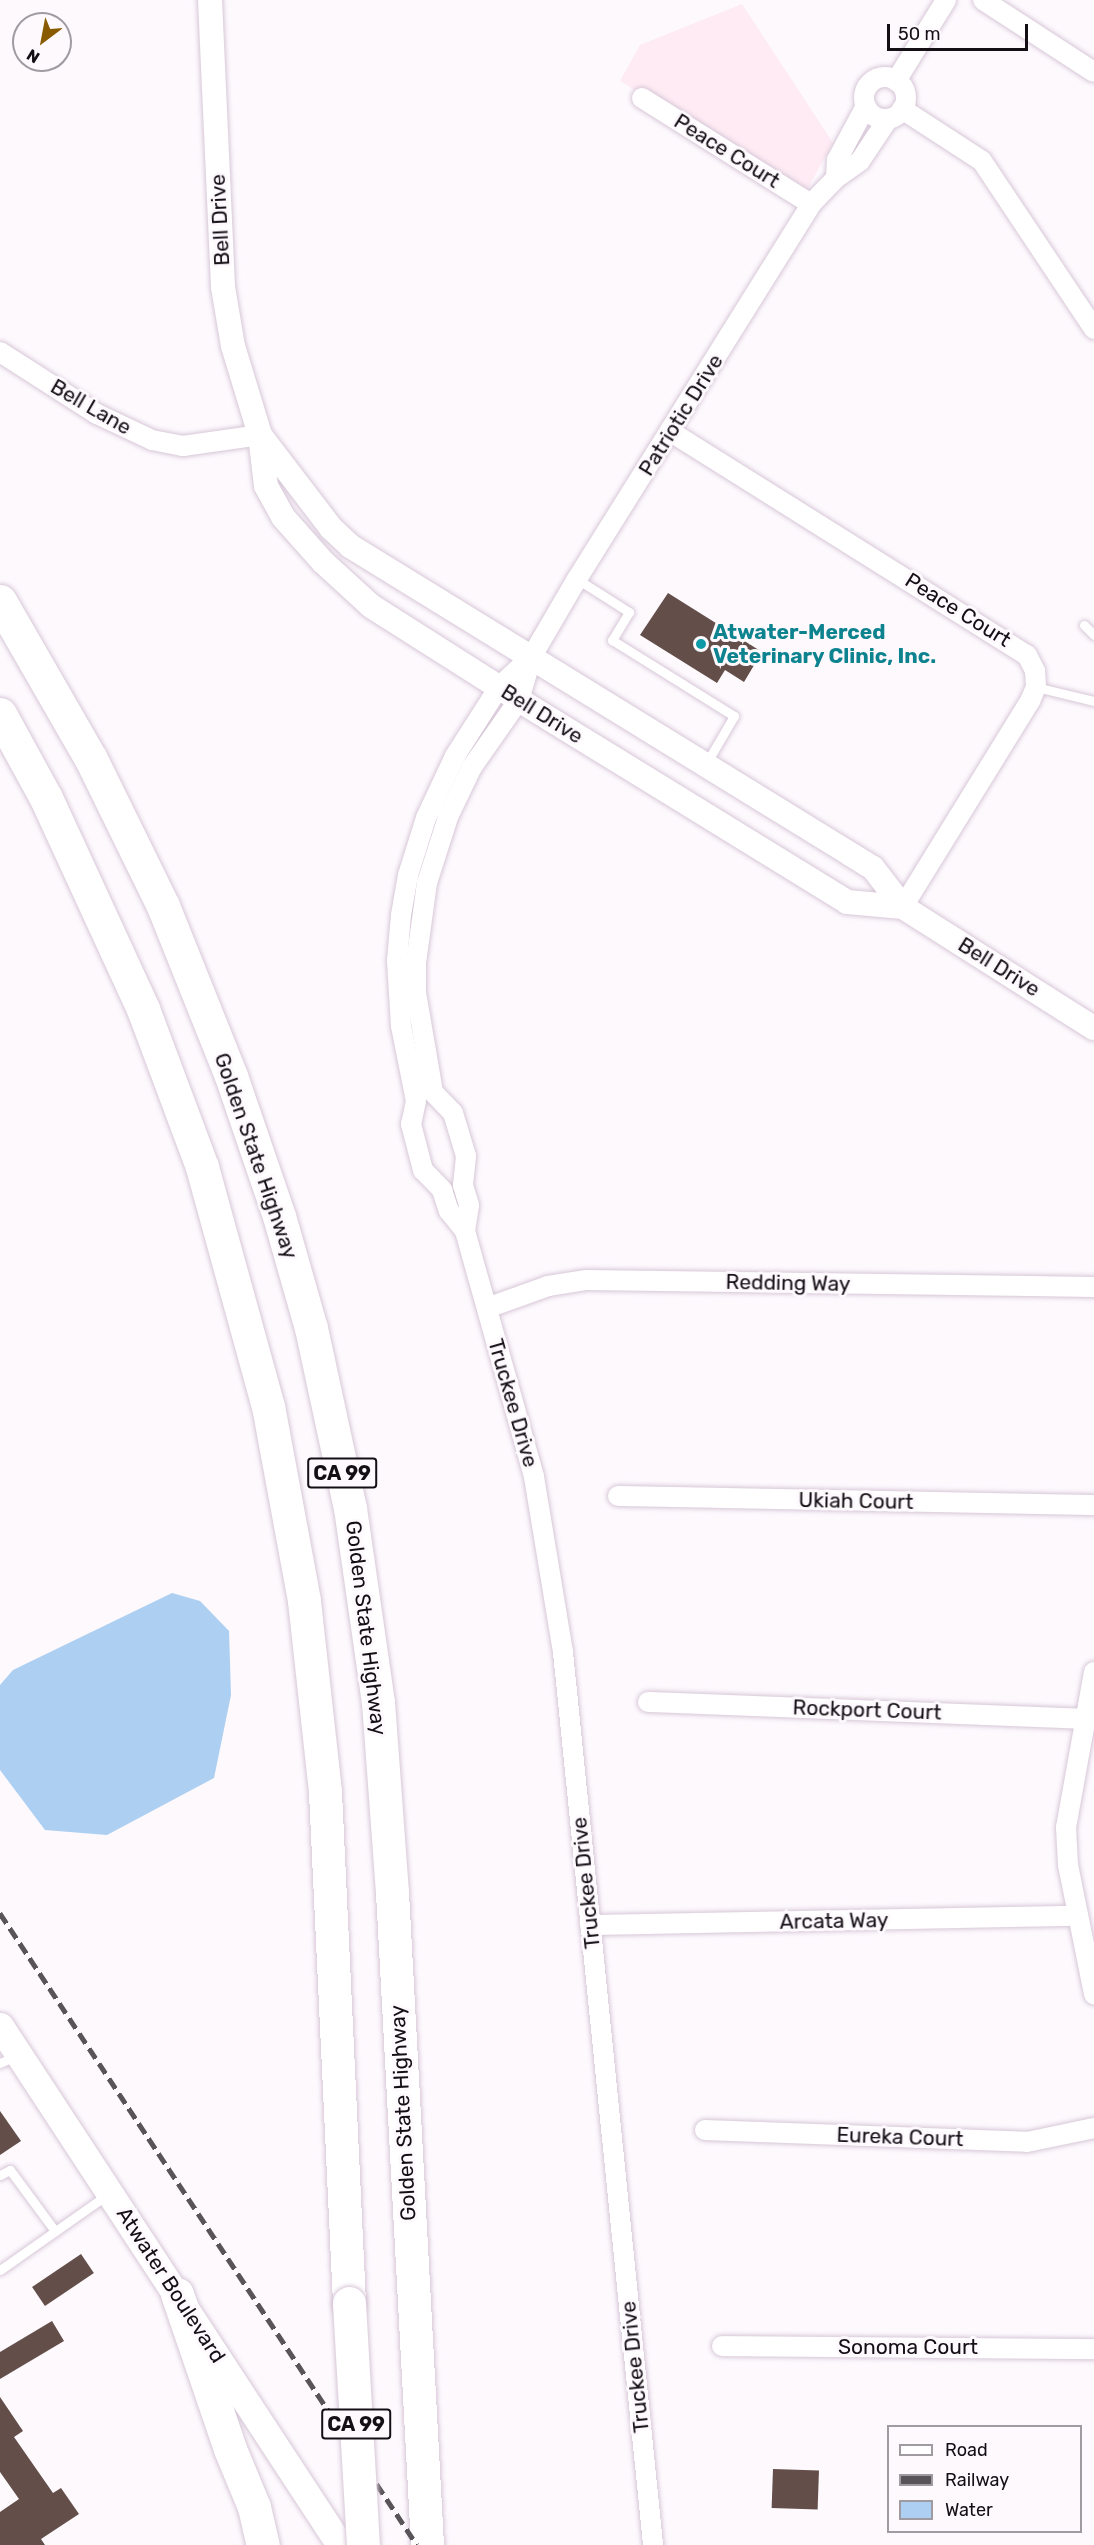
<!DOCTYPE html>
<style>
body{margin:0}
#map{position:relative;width:1094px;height:2545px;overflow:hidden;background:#fdf9fd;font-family:Rubik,sans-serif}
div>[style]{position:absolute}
.commercial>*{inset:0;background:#feebf3}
.water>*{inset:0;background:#adcff1}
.building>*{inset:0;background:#634e4a;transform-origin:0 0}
.roads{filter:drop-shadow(0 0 2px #d7c7d8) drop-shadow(0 0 2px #d7c7d8)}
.service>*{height:9px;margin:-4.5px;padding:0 4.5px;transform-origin:4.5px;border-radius:4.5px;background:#fff}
.minor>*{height:20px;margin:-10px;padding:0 10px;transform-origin:10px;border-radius:10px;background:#fff}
.minor>.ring{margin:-10px;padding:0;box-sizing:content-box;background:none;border:20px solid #fff;border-radius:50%}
.tertiary>*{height:24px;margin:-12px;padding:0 12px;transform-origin:12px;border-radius:12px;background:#fff}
.secondary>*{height:27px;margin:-13.5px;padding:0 13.5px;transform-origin:13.5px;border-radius:13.5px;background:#fff}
.motorway>*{height:33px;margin:-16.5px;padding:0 16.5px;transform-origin:16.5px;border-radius:16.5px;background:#fff}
.rail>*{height:4.5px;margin-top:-2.25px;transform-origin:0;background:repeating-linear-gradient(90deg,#585458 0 12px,transparent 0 18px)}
.bridges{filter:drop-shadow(0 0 2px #d7c7d8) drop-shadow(0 0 2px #d7c7d8)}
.motorway-bridge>*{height:33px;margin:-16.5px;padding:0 16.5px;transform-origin:16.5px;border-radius:16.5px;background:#fff}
.dots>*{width:16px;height:16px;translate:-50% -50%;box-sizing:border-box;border:3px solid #fdf9fd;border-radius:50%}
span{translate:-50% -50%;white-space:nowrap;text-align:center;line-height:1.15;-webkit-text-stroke:6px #fdf9fd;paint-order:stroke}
.shield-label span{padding:2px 4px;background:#fdf9fd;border:2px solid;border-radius:4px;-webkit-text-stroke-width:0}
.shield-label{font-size:20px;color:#140f14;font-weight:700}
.street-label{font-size:21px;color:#140f14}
.culture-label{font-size:21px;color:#0d838f;font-weight:700}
.left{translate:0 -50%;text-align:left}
.legend{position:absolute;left:887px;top:2425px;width:195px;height:108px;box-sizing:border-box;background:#fdf9fd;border:2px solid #a09ba0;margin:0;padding:8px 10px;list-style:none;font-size:18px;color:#140f14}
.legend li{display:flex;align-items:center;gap:12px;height:30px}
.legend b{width:30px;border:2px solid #a09ba0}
.north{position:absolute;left:12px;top:12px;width:60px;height:60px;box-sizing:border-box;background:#fdf9fd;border:2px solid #a09ba0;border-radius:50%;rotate:212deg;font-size:16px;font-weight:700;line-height:24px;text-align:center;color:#140f14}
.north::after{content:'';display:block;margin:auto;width:21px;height:27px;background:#895b00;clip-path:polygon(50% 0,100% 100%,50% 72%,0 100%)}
.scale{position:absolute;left:887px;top:24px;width:141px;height:27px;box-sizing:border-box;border:3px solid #140f14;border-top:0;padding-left:8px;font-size:18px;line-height:21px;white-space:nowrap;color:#140f14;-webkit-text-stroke:4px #fdf9fd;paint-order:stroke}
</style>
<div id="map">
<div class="commercial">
<i style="clip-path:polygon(742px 4px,833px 143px,805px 193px,620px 81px,640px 45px)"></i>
</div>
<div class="water">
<i style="clip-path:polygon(172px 1593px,200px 1601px,229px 1631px,231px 1695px,214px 1778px,107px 1835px,45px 1830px,0 1770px,0 1685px,13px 1670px)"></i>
</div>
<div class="building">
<i style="clip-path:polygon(668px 593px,762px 652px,744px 682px,725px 670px,717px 683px,640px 635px)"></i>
<i style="clip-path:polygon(0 2111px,21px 2141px,0 2155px)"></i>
<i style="left:81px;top:2254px;width:23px;height:59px;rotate:56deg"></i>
<i style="clip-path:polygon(52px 2321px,64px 2341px,0 2379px,0 2352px)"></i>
<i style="clip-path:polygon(0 2397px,23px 2431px,14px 2437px,53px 2493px,61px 2488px,79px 2514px,41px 2539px,45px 2545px,0 2545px,0 2512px,19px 2499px,0 2472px)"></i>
<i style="left:773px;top:2469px;width:46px;height:39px;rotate:2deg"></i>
</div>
<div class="roads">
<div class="service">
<i style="left:577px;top:579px;width:62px;rotate:32.4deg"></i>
<i style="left:629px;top:612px;width:33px;rotate:121deg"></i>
<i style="left:612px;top:640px;width:144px;rotate:31.9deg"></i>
<i style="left:734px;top:716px;width:56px;rotate:120.3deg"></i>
<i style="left:1084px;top:625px;width:14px;rotate:45deg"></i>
<i style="left:1036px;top:687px;width:60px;rotate:13.6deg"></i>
<i style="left:0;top:2063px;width:19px;rotate:-25deg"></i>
<i style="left:0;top:2175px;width:11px;rotate:-27deg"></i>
<i style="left:10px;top:2170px;width:76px;rotate:53.6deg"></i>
<i style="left:0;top:2270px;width:132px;rotate:-35.1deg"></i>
</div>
<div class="minor">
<i style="left:983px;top:0;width:132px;rotate:33deg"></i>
<i class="ring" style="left:864px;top:77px;width:22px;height:22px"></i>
<i style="left:896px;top:81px;width:95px;rotate:-58.3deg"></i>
<i style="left:642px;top:98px;width:199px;rotate:32.1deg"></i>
<i style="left:902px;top:109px;width:95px;rotate:33deg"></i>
<i style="left:982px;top:161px;width:202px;rotate:56.3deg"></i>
<i style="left:836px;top:178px;width:18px;rotate:-87deg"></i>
<i style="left:837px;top:160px;width:61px;rotate:-61.8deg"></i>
<i style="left:0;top:352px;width:115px;rotate:32.6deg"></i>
<i style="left:97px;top:414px;width:61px;rotate:25.3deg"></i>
<i style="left:152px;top:440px;width:32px;rotate:11deg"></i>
<i style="left:183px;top:446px;width:78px;rotate:-8.1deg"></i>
<i style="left:671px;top:432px;width:420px;rotate:32.1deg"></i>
<i style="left:1027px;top:655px;width:18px;rotate:63deg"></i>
<i style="left:1035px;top:671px;width:16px;rotate:86deg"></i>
<i style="left:1036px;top:687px;width:15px;rotate:113deg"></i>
<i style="left:1030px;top:701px;width:242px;rotate:121.7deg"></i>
<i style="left:532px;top:656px;width:45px;rotate:136.8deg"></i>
<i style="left:499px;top:687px;width:82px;rotate:122.5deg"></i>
<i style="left:455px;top:756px;width:68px;rotate:115.1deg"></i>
<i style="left:426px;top:818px;width:60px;rotate:107.5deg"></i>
<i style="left:408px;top:875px;width:41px;rotate:99.9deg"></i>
<i style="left:401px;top:915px;width:46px;rotate:95deg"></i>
<i style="left:397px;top:961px;width:65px;rotate:86.5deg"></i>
<i style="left:401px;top:1026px;width:76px;rotate:78.7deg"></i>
<i style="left:416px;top:1101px;width:24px;rotate:102deg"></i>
<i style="left:411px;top:1124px;width:48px;rotate:75.4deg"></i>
<i style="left:423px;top:1170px;width:28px;rotate:46deg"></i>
<i style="left:442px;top:1190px;width:22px;rotate:72deg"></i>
<i style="left:449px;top:1211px;width:26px;rotate:51deg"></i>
<i style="left:465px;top:1231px;width:255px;rotate:74.3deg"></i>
<i style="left:534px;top:1477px;width:177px;rotate:80.6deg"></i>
<i style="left:563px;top:1652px;width:898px;rotate:84.24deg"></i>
<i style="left:465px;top:1231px;width:26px;rotate:-81deg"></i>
<i style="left:469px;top:1205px;width:21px;rotate:-107deg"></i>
<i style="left:463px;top:1185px;width:29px;rotate:-84deg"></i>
<i style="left:466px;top:1156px;width:45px;rotate:-106.8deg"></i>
<i style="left:453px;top:1113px;width:29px;rotate:-134deg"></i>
<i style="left:433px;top:1092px;width:100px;rotate:-99.7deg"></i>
<i style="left:416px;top:993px;width:30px;rotate:-90deg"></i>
<i style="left:416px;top:963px;width:81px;rotate:-82.2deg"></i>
<i style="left:427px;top:883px;width:69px;rotate:-72.3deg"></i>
<i style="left:448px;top:817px;width:55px;rotate:-64.4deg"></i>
<i style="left:472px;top:767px;width:82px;rotate:-55deg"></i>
<i style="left:519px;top:700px;width:46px;rotate:-73.5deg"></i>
<i style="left:532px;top:656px;width:89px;rotate:-59.7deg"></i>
<i style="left:577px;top:579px;width:442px;rotate:-58deg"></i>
<i style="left:811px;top:204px;width:36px;rotate:-46deg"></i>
<i style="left:836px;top:178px;width:29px;rotate:-35deg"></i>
<i style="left:860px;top:161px;width:50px;rotate:-56.3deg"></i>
<i style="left:487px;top:1308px;width:65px;rotate:-19.8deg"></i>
<i style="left:548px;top:1286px;width:39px;rotate:-9deg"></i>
<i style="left:587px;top:1280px;width:507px;rotate:0.79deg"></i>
<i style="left:618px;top:1496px;width:476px;rotate:1.1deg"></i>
<i style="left:1094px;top:1672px;width:158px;rotate:100.2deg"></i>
<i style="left:1066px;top:1827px;width:38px;rotate:87deg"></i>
<i style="left:1068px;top:1865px;width:132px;rotate:78.6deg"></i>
<i style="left:648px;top:1702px;width:437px;rotate:2.2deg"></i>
<i style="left:590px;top:1925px;width:488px;rotate:-1.1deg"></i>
<i style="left:705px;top:2130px;width:322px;rotate:2.1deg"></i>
<i style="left:1027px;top:2142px;width:68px;rotate:-11.8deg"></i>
<i style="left:722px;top:2346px;width:372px;rotate:0.5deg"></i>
</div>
<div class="tertiary">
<i style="left:210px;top:0;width:287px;rotate:87.4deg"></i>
<i style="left:223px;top:287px;width:60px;rotate:80.4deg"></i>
<i style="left:233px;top:346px;width:93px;rotate:73.1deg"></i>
<i style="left:260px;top:435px;width:51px;rotate:83.3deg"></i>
<i style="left:266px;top:486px;width:35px;rotate:61deg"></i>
<i style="left:283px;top:517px;width:60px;rotate:48.4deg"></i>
<i style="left:323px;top:562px;width:65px;rotate:42.5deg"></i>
<i style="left:371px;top:606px;width:175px;rotate:32.4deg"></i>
<i style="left:519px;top:700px;width:385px;rotate:31.6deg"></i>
<i style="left:847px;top:902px;width:56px;rotate:5.1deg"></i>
<i style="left:260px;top:435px;width:117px;rotate:52.6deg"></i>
<i style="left:331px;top:528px;width:26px;rotate:43deg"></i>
<i style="left:350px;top:546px;width:614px;rotate:31.62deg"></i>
<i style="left:873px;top:868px;width:49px;rotate:52.4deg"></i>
<i style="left:903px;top:907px;width:226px;rotate:32.4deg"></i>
</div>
<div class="secondary">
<i style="left:0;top:2026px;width:620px;rotate:56.77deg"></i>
</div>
<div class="motorway">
<i style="left:0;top:601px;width:182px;rotate:60.1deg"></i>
<i style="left:91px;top:759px;width:164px;rotate:63.9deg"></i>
<i style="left:163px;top:906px;width:183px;rotate:68.2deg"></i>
<i style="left:231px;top:1076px;width:148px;rotate:71.1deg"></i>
<i style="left:279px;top:1216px;width:116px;rotate:74.1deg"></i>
<i style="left:311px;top:1328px;width:184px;rotate:77.8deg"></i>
<i style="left:350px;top:1508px;width:196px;rotate:81.8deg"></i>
<i style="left:378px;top:1702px;width:191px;rotate:85.8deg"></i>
<i style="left:392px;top:1892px;width:654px;rotate:86.93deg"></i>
<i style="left:0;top:714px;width:96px;rotate:61.3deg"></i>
<i style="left:46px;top:798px;width:232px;rotate:65.3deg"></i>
<i style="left:143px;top:1009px;width:169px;rotate:69.5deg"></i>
<i style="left:202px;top:1167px;width:248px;rotate:74.6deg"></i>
<i style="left:268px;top:1406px;width:198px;rotate:79.5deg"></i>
<i style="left:304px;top:1601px;width:192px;rotate:83.7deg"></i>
<i style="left:325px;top:1792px;width:512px;rotate:87.31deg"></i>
<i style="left:177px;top:2294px;width:164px;rotate:71.1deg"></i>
<i style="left:230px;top:2449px;width:63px;rotate:67.5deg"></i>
<i style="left:254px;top:2507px;width:39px;rotate:77deg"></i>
</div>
</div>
<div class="rail">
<i style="left:0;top:1913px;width:757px;rotate:56.58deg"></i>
</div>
<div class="bridges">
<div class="motorway-bridge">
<i style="left:349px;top:2303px;width:242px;rotate:86.7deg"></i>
</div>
</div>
<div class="dots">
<i style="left:701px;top:644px;background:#0f9aa8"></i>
</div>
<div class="shield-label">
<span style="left:342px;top:1473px">CA 99</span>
<span style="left:356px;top:2424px">CA 99</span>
</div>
<div class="street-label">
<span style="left:727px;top:151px;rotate:32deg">Peace Court</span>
<span style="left:220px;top:220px;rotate:-93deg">Bell Drive</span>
<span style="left:91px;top:407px;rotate:30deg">Bell Lane</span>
<span style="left:681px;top:415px;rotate:-58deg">Patriotic Drive</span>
<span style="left:958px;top:610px;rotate:32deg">Peace Court</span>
<span style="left:542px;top:714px;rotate:32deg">Bell Drive</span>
<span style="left:999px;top:967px;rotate:32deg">Bell Drive</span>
<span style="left:256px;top:1156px;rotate:71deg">Golden State Highway</span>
<span style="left:788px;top:1283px;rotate:1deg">Redding Way</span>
<span style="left:513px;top:1403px;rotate:74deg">Truckee Drive</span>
<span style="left:856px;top:1501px;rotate:1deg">Ukiah Court</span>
<span style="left:366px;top:1628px;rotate:83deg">Golden State Highway</span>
<span style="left:867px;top:1710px;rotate:2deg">Rockport Court</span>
<span style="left:586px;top:1883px;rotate:-96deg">Truckee Drive</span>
<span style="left:834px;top:1921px;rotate:-1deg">Arcata Way</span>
<span style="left:403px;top:2113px;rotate:-93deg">Golden State Highway</span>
<span style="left:900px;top:2137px;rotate:2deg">Eureka Court</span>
<span style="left:171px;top:2285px;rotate:57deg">Atwater Boulevard</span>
<span style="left:908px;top:2347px">Sonoma Court</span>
<span style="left:635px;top:2367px;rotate:-96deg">Truckee Drive</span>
</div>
<div class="culture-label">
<span class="left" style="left:713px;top:644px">Atwater-Merced<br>Veterinary Clinic, Inc.</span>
</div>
<ul class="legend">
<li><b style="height:8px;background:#fff"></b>Road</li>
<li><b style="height:8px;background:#585458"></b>Railway</li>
<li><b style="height:16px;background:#adcff1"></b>Water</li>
</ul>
<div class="north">N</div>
<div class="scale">50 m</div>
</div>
